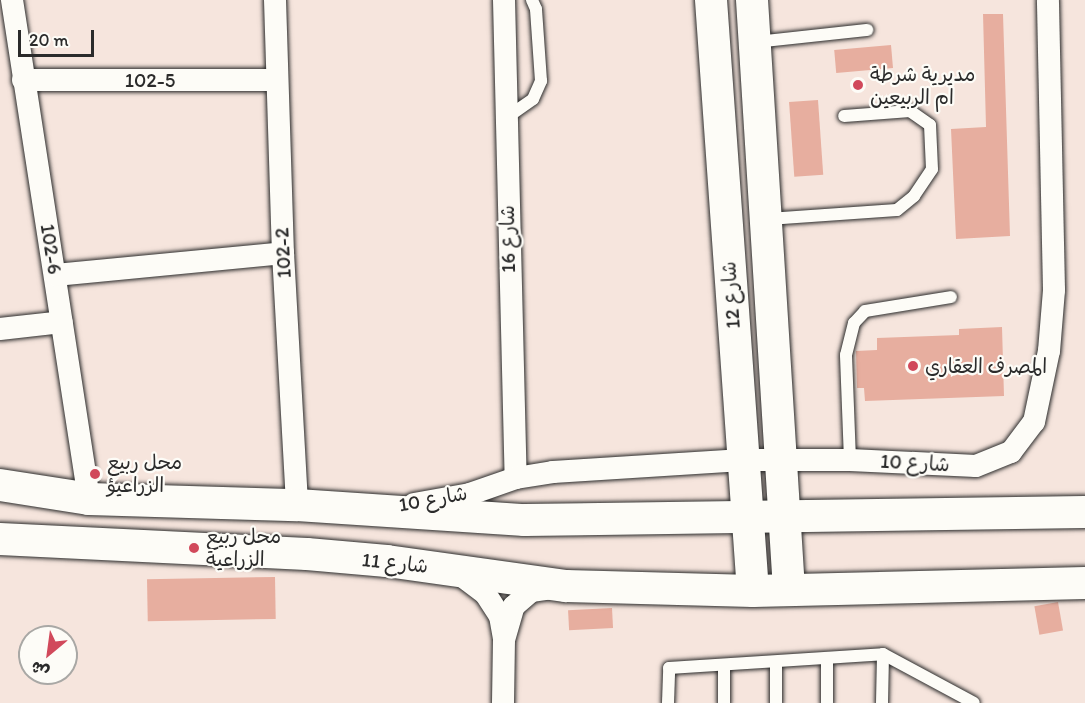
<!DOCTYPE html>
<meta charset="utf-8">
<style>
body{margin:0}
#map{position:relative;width:1085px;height:703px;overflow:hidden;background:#f6e5dd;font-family:Itim,"Playpen Sans Arabic",sans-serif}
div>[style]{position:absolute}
.building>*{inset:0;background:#e7ae9f;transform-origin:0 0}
.roads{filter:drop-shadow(0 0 2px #2b2b2b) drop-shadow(0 0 2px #2b2b2b)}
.lane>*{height:12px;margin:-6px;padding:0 6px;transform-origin:6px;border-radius:6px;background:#fdfcf7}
.street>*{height:22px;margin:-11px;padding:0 11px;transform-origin:11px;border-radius:11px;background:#fdfcf7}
.secondary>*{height:32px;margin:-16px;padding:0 16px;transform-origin:16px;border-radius:16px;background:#fdfcf7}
.dots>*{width:16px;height:16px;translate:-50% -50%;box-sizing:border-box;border:3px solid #fdfcf7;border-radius:50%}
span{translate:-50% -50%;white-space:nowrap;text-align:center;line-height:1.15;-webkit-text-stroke:4.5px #fdfcf7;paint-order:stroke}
.poi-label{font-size:20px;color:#2b2b2b}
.left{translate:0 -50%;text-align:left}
.street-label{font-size:20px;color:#2b2b2b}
.north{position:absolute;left:18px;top:625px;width:60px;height:60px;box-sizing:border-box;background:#fdfcf7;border:2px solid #a9a8a5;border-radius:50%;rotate:209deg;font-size:16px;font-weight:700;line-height:24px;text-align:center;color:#2b2b2b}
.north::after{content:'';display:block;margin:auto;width:21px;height:27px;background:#d1495b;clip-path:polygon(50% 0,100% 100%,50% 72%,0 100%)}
.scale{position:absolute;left:18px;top:30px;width:76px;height:27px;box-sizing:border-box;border:3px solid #2b2b2b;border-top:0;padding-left:8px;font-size:18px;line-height:21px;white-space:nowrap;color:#2b2b2b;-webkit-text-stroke:4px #fdfcf7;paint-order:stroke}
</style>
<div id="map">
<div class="building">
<i style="clip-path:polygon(983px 14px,1003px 14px,1010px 236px,956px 239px,951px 129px,986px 127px)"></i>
<i style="left:891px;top:45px;width:23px;height:57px;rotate:85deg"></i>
<i style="left:818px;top:100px;width:75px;height:29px;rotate:86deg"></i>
<i style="clip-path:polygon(1002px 327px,1004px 396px,865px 401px,864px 388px,857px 388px,856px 351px,877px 350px,877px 338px,959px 335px,959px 329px)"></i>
<i style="left:275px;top:577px;width:42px;height:128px;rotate:89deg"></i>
<i style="left:1058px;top:602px;width:29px;height:24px;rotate:80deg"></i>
<i style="left:612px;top:608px;width:20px;height:44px;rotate:87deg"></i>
</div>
<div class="roads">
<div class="lane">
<i style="left:756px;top:42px;width:112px;rotate:-6.2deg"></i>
<i style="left:506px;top:118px;width:33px;rotate:-35deg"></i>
<i style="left:533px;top:99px;width:20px;rotate:-66deg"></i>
<i style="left:541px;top:81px;width:72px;rotate:-94deg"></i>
<i style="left:536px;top:9px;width:10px;rotate:-114deg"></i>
<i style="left:768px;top:219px;width:129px;rotate:-4deg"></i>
<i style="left:897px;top:210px;width:22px;rotate:-39deg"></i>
<i style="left:914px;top:196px;width:32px;rotate:-56deg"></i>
<i style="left:932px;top:169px;width:44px;rotate:-92.6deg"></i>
<i style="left:930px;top:125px;width:24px;rotate:-145deg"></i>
<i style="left:910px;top:111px;width:66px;rotate:175.7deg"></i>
<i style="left:850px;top:460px;width:105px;rotate:-92.2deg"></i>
<i style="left:846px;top:355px;width:33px;rotate:-76deg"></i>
<i style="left:854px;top:323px;width:16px;rotate:-47deg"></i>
<i style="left:865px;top:311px;width:87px;rotate:-9.2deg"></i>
<i style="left:827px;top:658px;width:45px;rotate:90deg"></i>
<i style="left:668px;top:703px;width:35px;rotate:-88deg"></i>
<i style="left:669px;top:668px;width:214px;rotate:-3.7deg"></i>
<i style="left:883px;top:654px;width:103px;rotate:28.3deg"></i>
<i style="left:724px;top:703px;width:37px;rotate:-90deg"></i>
<i style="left:776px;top:703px;width:41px;rotate:-90deg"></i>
<i style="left:882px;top:703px;width:49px;rotate:-88.8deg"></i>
</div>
<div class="street">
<i style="left:12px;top:0;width:505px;rotate:81.23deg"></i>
<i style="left:275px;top:0;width:253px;rotate:88.2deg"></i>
<i style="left:283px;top:253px;width:252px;rotate:86.8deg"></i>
<i style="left:504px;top:0;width:478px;rotate:88.6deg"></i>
<i style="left:23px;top:80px;width:253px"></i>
<i style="left:56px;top:275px;width:228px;rotate:-5.5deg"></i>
<i style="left:0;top:329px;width:62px;rotate:-6.4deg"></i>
<i style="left:414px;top:504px;width:57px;rotate:-10.1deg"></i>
<i style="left:470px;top:494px;width:49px;rotate:-19.2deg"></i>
<i style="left:516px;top:478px;width:37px;rotate:-9deg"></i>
<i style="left:553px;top:472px;width:190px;rotate:-3.6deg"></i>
<i style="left:743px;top:460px;width:107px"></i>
<i style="left:850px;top:460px;width:126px;rotate:2.7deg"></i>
<i style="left:976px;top:466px;width:38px;rotate:-22deg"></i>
<i style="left:1011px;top:452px;width:38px;rotate:-53deg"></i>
<i style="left:1034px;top:422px;width:73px;rotate:-78.1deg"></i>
<i style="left:1049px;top:351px;width:61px;rotate:-85.3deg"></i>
<i style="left:1054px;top:290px;width:290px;rotate:-91.2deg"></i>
<i style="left:458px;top:573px;width:34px;rotate:37deg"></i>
<i style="left:485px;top:593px;width:27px;rotate:57deg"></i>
<i style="left:500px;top:616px;width:22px;rotate:80deg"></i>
<i style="left:503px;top:703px;width:63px;rotate:-89.1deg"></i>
<i style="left:504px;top:640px;width:35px;rotate:-74deg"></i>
<i style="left:514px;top:606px;width:23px;rotate:-41deg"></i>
<i style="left:531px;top:591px;width:21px;rotate:-8deg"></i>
</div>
<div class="secondary">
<i style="left:711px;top:0;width:592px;rotate:85.94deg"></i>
<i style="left:752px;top:0;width:591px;rotate:86.41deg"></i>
<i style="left:0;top:485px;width:90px;rotate:8.9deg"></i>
<i style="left:89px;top:499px;width:208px;rotate:1.7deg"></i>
<i style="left:297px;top:505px;width:228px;rotate:3.8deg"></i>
<i style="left:525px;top:520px;width:560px;rotate:-0.82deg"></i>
<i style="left:0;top:539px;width:307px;rotate:2.8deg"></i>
<i style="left:307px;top:554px;width:80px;rotate:5deg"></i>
<i style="left:387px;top:561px;width:181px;rotate:8deg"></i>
<i style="left:566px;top:586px;width:187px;rotate:1.5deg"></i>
<i style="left:753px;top:591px;width:332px;rotate:-1.4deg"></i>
</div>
</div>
<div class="dots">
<i style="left:858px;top:85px;background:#d1495b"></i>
<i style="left:913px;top:366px;background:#d1495b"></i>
<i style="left:95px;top:474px;background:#d1495b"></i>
<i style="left:194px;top:548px;background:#d1495b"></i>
</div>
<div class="poi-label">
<span class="left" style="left:870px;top:86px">مديرية شرطة<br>ام الربيعين</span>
<span class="left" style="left:925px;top:366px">المصرف العقاري</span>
<span class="left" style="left:107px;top:474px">محل ربيع<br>الزراعيؤ</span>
<span class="left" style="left:206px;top:548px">محل ربيع<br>الزراعية</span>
</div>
<div class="street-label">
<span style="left:150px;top:80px">102-5</span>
<span style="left:508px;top:239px;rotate:-91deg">شارع 16</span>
<span style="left:51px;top:249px;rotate:81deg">102-6</span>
<span style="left:283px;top:253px;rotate:-93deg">102-2</span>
<span style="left:731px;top:295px;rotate:-94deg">شارع 12</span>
<span style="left:915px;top:463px;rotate:3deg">شارع 10</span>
<span style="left:433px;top:499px;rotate:-10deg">شارع 10</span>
<span style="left:395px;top:563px;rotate:6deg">شارع 11</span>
</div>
<div class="north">ش</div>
<div class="scale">20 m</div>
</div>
